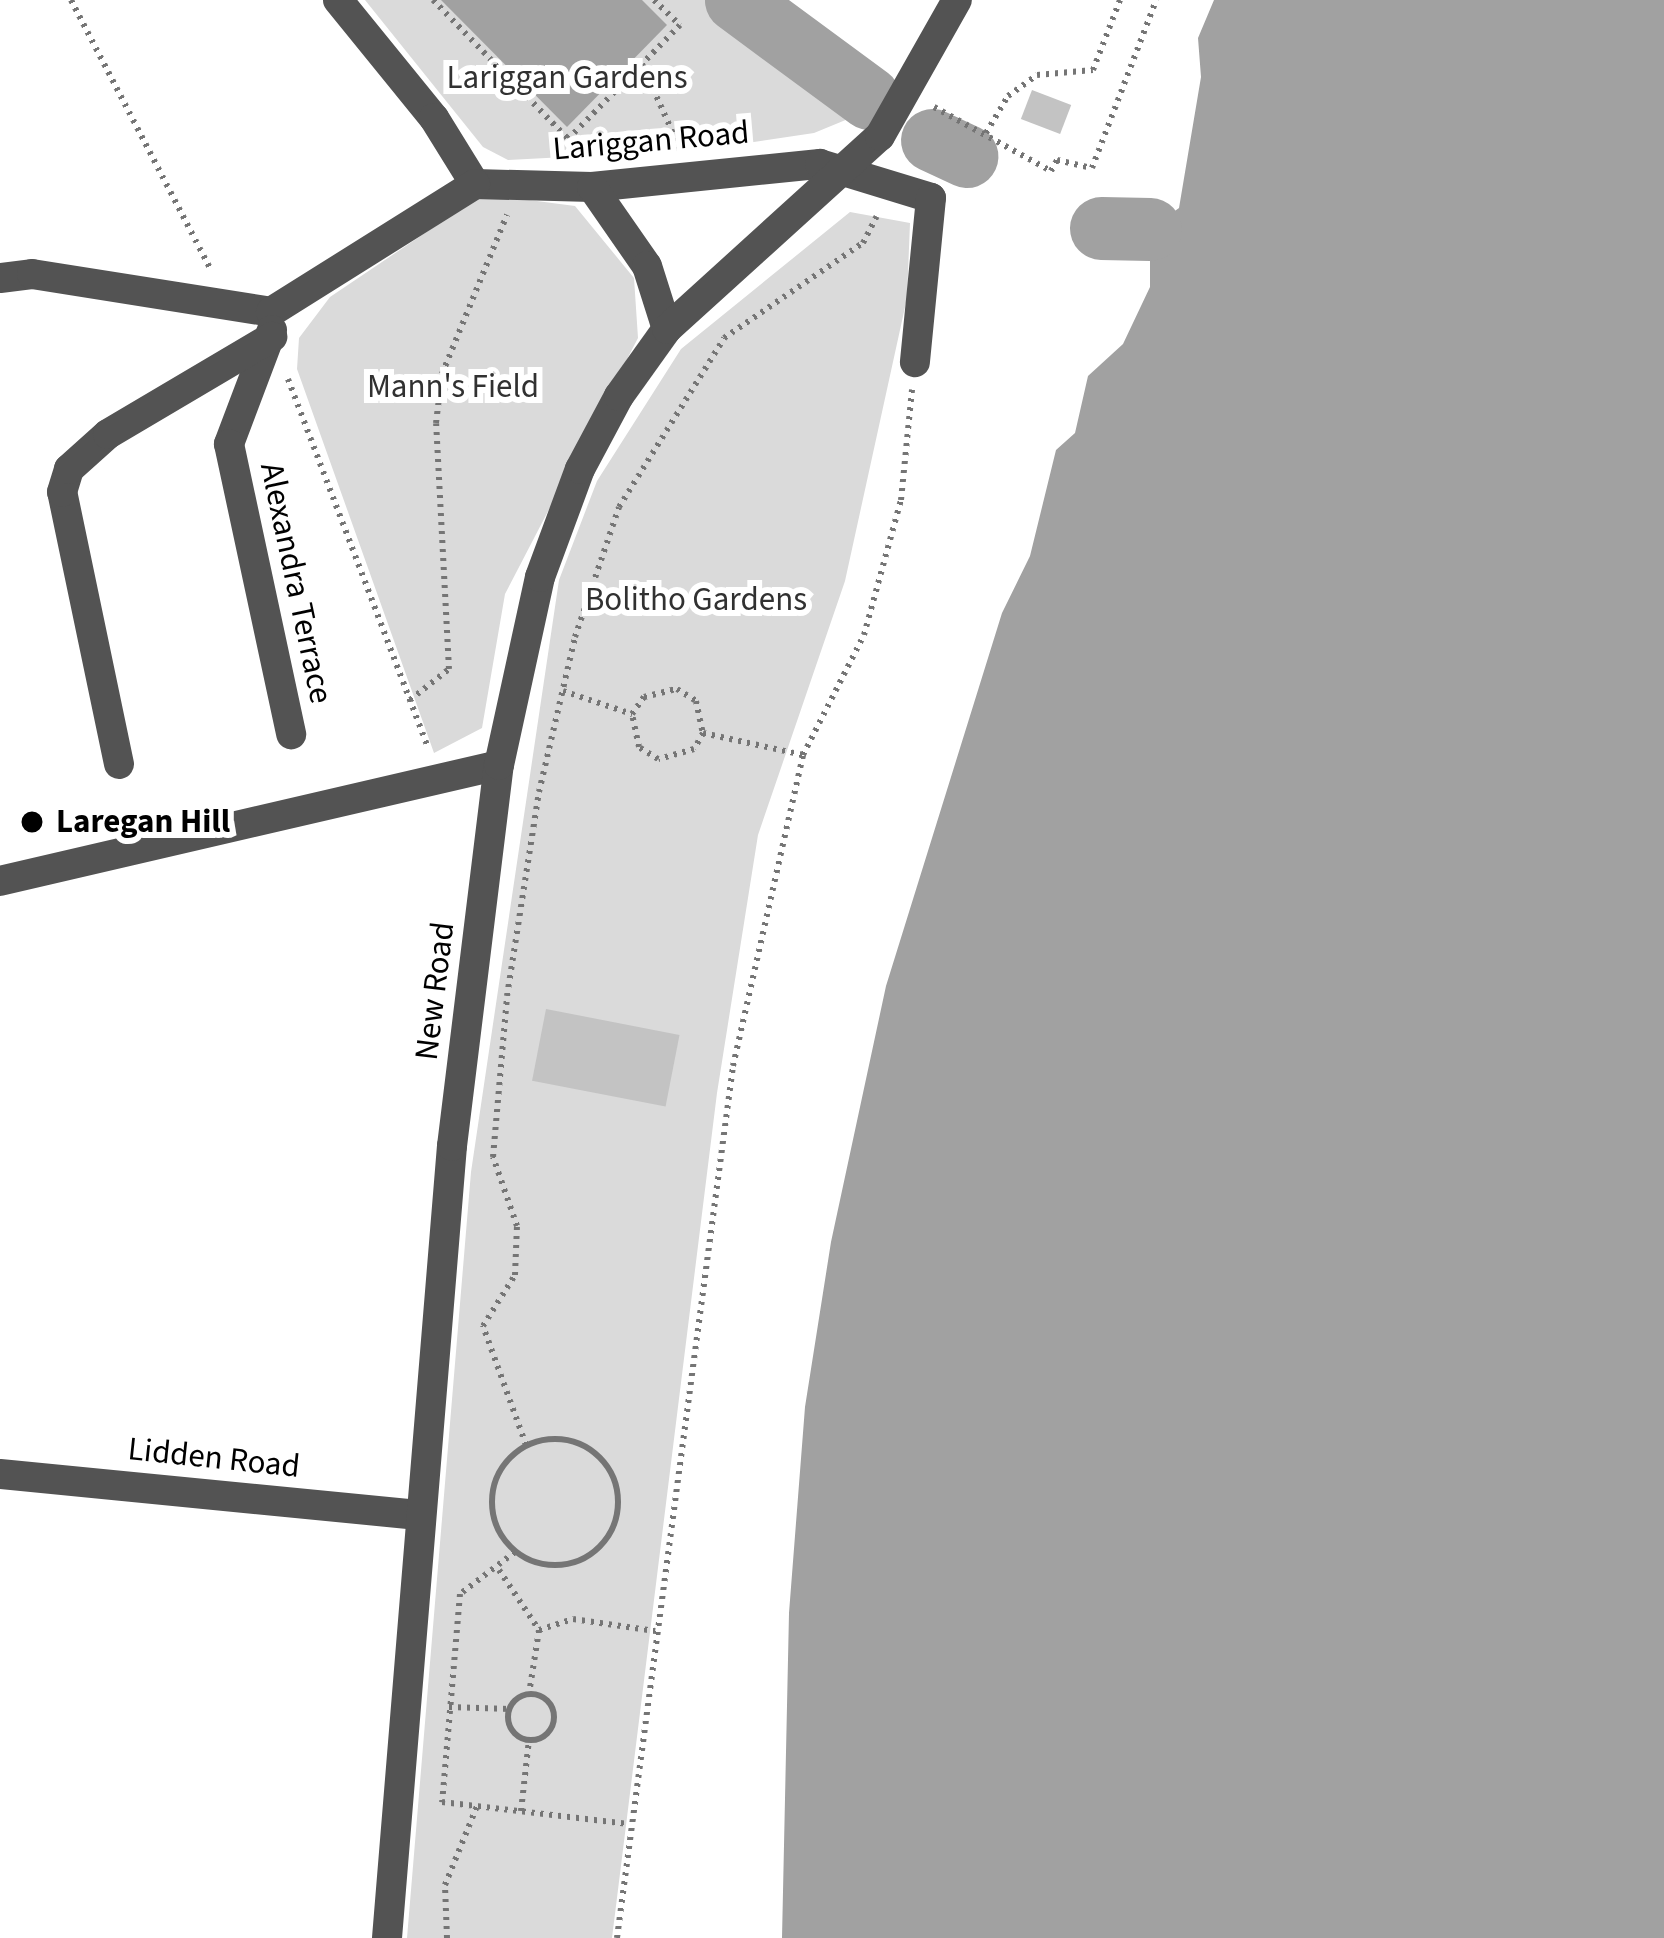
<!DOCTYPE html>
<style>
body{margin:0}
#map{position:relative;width:1664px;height:1938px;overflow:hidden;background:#fff;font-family:"Source Sans 3",sans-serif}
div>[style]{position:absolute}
.green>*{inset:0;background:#dadada}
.water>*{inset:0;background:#a1a1a1}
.river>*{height:63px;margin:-31.5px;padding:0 31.5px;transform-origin:31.5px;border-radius:31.5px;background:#a1a1a1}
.building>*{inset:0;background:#c3c3c3;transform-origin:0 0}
.path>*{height:6px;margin-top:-3px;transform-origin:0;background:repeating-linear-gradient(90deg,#757575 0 3px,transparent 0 9px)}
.path>.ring{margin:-3px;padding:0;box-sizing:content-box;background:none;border:6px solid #757575;border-radius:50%}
.minor>*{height:30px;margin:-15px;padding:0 15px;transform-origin:15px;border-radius:15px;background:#535353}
.dots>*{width:33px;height:33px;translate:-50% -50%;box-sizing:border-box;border:6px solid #fff;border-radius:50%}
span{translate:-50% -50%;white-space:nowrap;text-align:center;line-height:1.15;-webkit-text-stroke:12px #fff;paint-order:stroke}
.park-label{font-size:33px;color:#313131}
.street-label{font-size:33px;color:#000}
.poi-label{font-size:33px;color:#000;font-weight:700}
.left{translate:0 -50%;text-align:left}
</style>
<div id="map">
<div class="green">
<i style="clip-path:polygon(365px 0,719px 0,813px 73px,848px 119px,814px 133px,699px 150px,508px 160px,483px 147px)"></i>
<i style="clip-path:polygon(483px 194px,575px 206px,634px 278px,638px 338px,505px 594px,482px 728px,434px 753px,297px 369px,299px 338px,330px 297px)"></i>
<i style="clip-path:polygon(850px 212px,910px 223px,907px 298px,845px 581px,758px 835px,717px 1093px,612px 1938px,407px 1938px,471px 1172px,559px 580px,597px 481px,681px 349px)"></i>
</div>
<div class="water">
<i style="clip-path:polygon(441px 0,642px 0,667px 25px,567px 127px)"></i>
<i style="clip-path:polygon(1214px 0,1664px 0,1664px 1938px,782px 1938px,789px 1613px,805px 1407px,831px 1242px,886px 986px,1002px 613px,1030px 556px,1056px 450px,1075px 433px,1088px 376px,1123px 344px,1150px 287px,1150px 229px,1179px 208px,1201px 77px,1198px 38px)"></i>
</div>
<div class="river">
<i style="left:736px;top:0;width:165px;rotate:36.4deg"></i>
<i style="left:932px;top:140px;width:38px;rotate:25deg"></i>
<i style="left:1101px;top:228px;width:49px;rotate:1.2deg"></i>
</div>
<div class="building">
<i style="left:1032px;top:90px;width:42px;height:31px;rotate:21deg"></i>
<i style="left:546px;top:1009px;width:136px;height:73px;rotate:11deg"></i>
</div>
<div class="path">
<i style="left:71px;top:0;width:304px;rotate:62.6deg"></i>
<i style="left:433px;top:0;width:194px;rotate:45.8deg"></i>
<i style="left:568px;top:139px;width:105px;rotate:-45.4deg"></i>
<i style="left:654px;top:0;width:36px;rotate:44deg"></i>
<i style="left:680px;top:25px;width:54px;rotate:134.3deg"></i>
<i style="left:642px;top:64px;width:93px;rotate:65.9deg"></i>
<i style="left:934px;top:107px;width:133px;rotate:28.7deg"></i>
<i style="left:1051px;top:171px;width:13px;rotate:-61deg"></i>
<i style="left:1057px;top:160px;width:36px;rotate:13deg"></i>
<i style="left:1092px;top:168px;width:180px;rotate:-69.1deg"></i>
<i style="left:986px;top:133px;width:43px;rotate:-59.3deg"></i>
<i style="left:1008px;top:96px;width:36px;rotate:-36deg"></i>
<i style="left:1037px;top:75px;width:56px;rotate:-5.1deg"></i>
<i style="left:1093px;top:70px;width:75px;rotate:-68.9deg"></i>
<i style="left:288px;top:379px;width:395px;rotate:69.2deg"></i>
<i style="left:563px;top:691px;width:73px;rotate:18.4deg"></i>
<i style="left:632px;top:714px;width:21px;rotate:-55deg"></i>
<i style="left:644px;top:697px;width:34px;rotate:-14deg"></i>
<i style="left:677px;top:689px;width:22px;rotate:32deg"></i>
<i style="left:696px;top:701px;width:33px;rotate:78deg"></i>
<i style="left:703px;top:733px;width:18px;rotate:119deg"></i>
<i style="left:694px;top:749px;width:37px;rotate:164deg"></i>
<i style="left:658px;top:759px;width:22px;rotate:-148deg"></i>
<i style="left:639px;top:747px;width:34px;rotate:-102deg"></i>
<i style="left:410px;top:700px;width:50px;rotate:-38.5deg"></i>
<i style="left:449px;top:669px;width:246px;rotate:-93deg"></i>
<i style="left:436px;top:423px;width:49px;rotate:-83deg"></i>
<i style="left:442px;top:374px;width:172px;rotate:-67.8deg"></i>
<i style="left:703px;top:733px;width:102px;rotate:12.4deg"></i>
<i class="ring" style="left:492px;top:1439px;width:120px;height:120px"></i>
<i style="left:526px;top:1445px;width:127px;rotate:-109.9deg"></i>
<i style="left:483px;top:1326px;width:60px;rotate:-57.9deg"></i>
<i style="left:515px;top:1275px;width:49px;rotate:-87.7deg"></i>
<i style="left:517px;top:1226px;width:73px;rotate:-109.2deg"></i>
<i style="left:493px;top:1157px;width:162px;rotate:-85deg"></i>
<i style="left:507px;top:996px;width:206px;rotate:-81.1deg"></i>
<i style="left:539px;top:792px;width:159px;rotate:-76.9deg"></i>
<i style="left:575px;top:637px;width:137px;rotate:-71.3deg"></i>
<i style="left:619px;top:507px;width:199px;rotate:-58.1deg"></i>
<i style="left:724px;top:338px;width:168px;rotate:-34.4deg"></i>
<i style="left:863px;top:243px;width:30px;rotate:-63deg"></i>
<i style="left:515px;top:1552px;width:69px;rotate:142.6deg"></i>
<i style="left:460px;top:1594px;width:209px;rotate:94.9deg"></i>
<i style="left:442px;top:1802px;width:188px;rotate:6.7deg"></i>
<i style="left:499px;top:1570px;width:72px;rotate:56.3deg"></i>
<i style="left:539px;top:1630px;width:65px;rotate:98.9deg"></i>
<i style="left:539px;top:1630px;width:36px;rotate:-18deg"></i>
<i style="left:573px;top:1619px;width:83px;rotate:8.3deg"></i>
<i class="ring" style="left:508px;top:1694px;width:40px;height:40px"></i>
<i style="left:449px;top:1707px;width:61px;rotate:1.9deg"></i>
<i style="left:521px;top:1811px;width:71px;rotate:-83.6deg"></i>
<i style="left:447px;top:1938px;width:53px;rotate:-92.2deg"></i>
<i style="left:445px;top:1885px;width:85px;rotate:-67.9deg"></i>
<i style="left:617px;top:1938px;width:880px;rotate:-82.42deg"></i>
<i style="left:733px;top:1066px;width:319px;rotate:-77.3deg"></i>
<i style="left:803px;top:755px;width:135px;rotate:-63.1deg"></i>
<i style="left:864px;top:635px;width:140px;rotate:-74.7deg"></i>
<i style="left:901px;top:500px;width:111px;rotate:-84.3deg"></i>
</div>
<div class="minor">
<i style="left:338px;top:0;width:152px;rotate:50.9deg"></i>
<i style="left:434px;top:118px;width:78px;rotate:58.2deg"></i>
<i style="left:475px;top:184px;width:117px;rotate:1.5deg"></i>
<i style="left:592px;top:187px;width:229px;rotate:-5.8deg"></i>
<i style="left:820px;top:164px;width:116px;rotate:17deg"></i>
<i style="left:931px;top:198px;width:165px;rotate:95.6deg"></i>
<i style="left:592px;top:187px;width:96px;rotate:55.2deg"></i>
<i style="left:647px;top:266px;width:66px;rotate:72.4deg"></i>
<i style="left:0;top:278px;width:32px;rotate:-7deg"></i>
<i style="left:32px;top:274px;width:242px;rotate:9deg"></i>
<i style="left:271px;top:312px;width:241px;rotate:-32.1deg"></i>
<i style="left:272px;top:330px;width:122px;rotate:110.7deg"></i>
<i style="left:229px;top:444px;width:297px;rotate:77.9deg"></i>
<i style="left:119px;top:764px;width:278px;rotate:-101.8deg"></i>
<i style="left:62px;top:492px;width:24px;rotate:-73deg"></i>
<i style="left:69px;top:469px;width:52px;rotate:-41.9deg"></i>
<i style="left:108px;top:434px;width:191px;rotate:-30.6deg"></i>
<i style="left:0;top:881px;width:512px;rotate:-13.09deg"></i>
<i style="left:0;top:1474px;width:423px;rotate:5.6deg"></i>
<i style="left:387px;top:1938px;width:795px;rotate:-85.31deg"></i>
<i style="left:452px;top:1146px;width:384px;rotate:-83deg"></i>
<i style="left:499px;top:765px;width:192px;rotate:-77.7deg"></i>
<i style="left:540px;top:577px;width:115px;rotate:-69.7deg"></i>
<i style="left:580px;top:469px;width:83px;rotate:-61.9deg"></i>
<i style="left:619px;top:396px;width:82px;rotate:-54.4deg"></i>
<i style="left:667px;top:329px;width:287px;rotate:-42.2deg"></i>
<i style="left:880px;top:136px;width:156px;rotate:-60.5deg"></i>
</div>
<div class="dots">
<i style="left:32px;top:822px;background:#000"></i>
</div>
<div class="park-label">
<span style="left:567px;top:78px">Lariggan Gardens</span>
<span style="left:453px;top:387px">Mann's Field</span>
<span style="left:696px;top:600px">Bolitho Gardens</span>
</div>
<div class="street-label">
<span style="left:651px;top:141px;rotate:-5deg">Lariggan Road</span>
<span style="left:296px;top:583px;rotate:78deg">Alexandra Terrace</span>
<span style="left:435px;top:991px;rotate:-83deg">New Road</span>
<span style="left:214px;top:1458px;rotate:6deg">Lidden Road</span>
</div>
<div class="poi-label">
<span class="left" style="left:56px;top:822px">Laregan Hill</span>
</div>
</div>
